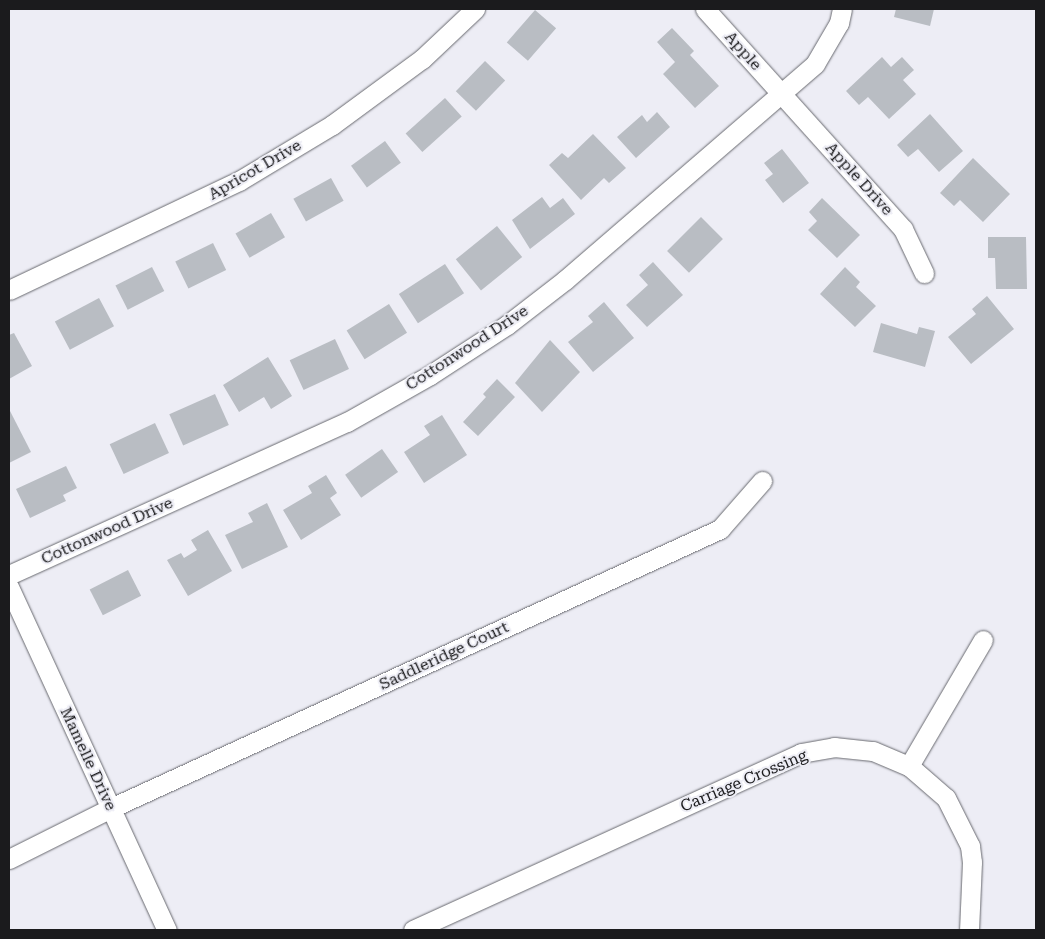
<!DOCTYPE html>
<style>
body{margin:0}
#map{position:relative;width:1045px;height:939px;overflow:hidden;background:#ededf5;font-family:"Roboto Serif",serif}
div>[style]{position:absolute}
.building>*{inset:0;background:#b9bdc3;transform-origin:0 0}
.roads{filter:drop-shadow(0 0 1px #68696f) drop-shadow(0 0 1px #68696f)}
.street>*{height:19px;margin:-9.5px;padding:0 9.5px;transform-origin:9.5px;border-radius:9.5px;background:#fff}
span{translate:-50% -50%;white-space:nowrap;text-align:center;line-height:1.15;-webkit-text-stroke:4px #ededf5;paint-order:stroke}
.street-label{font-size:16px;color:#1b1b1d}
.frame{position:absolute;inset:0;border:10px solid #1b1b1d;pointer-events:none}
</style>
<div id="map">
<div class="building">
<i style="clip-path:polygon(896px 9px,934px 9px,930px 26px,894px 17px)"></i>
<i style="left:535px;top:10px;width:28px;height:43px;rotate:41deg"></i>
<i style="clip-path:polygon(672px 28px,694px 51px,690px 55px,719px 86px,695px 108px,663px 74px,675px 62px,657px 42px)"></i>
<i style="clip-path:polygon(882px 57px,891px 67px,902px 57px,914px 70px,903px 80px,916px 94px,889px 119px,868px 97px,859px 105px,846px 91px)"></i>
<i style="left:485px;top:61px;width:28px;height:42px;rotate:44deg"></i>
<i style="left:445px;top:98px;width:25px;height:53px;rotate:48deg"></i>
<i style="clip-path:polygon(657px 112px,670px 127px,636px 158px,617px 137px,642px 115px,647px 122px)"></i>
<i style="clip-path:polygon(930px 114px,963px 151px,939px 172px,918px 149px,908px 157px,897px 145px)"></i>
<i style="clip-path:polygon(593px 134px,626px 168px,609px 183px,604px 178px,581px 200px,549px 165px,562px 153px,568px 158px)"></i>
<i style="left:385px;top:141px;width:27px;height:42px;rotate:54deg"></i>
<i style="clip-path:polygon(782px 149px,809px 183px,783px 203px,765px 180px,773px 174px,764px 163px)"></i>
<i style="clip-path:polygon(973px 158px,1010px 194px,983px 222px,960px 200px,954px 206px,940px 193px)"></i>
<i style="left:331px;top:178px;width:26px;height:43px;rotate:61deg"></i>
<i style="clip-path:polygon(542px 197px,550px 208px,563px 198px,575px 214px,530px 249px,512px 220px)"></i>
<i style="clip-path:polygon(822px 198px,860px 235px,837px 258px,808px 230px,817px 221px,809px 212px)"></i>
<i style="left:271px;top:213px;width:28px;height:41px;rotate:60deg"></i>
<i style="left:701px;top:217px;width:31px;height:48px;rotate:45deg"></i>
<i style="left:497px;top:226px;width:40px;height:53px;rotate:51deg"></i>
<i style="clip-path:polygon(988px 237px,1026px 237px,1027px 289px,996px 289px,995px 258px,988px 258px)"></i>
<i style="left:213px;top:243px;width:30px;height:42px;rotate:64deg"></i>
<i style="clip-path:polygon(653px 262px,683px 295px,647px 327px,626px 305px,648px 285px,639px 275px)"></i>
<i style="left:445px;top:264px;width:35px;height:55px;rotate:57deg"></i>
<i style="left:152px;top:267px;width:27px;height:41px;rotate:63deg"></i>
<i style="clip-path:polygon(845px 267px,860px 282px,856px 287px,876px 306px,855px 327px,820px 294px)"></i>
<i style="clip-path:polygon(987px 296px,1014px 329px,971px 364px,948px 337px,976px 314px,972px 309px)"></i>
<i style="left:99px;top:298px;width:32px;height:50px;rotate:62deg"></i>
<i style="clip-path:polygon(604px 302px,634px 338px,593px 372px,568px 342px,593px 322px,588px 316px)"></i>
<i style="left:389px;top:304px;width:34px;height:50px;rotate:58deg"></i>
<i style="clip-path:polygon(881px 323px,917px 334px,919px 327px,935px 331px,925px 367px,873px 352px)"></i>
<i style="clip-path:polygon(14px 333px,32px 366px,9px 379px,9px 335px)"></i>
<i style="left:335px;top:339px;width:33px;height:50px;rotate:65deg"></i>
<i style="clip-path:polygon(550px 340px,580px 372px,542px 412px,515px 383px)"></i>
<i style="clip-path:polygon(268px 357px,292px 396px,271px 409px,264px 397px,239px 412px,223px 385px)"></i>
<i style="clip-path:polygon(497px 379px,515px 397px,478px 436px,463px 422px,486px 397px,483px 394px)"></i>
<i style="left:215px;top:394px;width:34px;height:50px;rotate:66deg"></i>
<i style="clip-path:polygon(9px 409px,31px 452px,9px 463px)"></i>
<i style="clip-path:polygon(442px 415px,467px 455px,424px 483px,404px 452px,430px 435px,424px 426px)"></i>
<i style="left:155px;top:423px;width:33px;height:50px;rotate:65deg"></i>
<i style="left:382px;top:449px;width:28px;height:45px;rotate:55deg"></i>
<i style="clip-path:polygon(66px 466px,77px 488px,63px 495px,66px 501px,30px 518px,16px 489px)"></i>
<i style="clip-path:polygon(326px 475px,337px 493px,330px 498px,341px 515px,301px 540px,283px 510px,312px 493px,308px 486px)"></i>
<i style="clip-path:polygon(267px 503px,288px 547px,242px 569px,225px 535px,253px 522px,248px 513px)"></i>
<i style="clip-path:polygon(208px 530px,232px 571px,188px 596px,167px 560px,181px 553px,184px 558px,197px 550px,191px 540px)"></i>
<i style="left:128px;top:570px;width:29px;height:43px;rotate:63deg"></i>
</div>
<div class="roads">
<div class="street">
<i style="left:705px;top:9px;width:296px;rotate:48deg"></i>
<i style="left:903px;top:229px;width:49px;rotate:64.5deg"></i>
<i style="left:9px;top:290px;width:255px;rotate:-25.4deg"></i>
<i style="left:239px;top:181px;width:109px;rotate:-31.1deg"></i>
<i style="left:332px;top:125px;width:112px;rotate:-36.3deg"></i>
<i style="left:422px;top:59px;width:73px;rotate:-43.3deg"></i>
<i style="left:9px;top:575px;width:371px;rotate:-24.4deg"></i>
<i style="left:347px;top:422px;width:95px;rotate:-29.5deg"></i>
<i style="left:430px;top:375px;width:92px;rotate:-33deg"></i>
<i style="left:507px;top:325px;width:73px;rotate:-37.8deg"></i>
<i style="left:565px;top:280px;width:330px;rotate:-40.8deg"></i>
<i style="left:815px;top:64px;width:48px;rotate:-59.7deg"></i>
<i style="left:839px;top:23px;width:14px;rotate:-78deg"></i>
<i style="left:9px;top:587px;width:378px;rotate:65.3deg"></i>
<i style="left:909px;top:766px;width:146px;rotate:-59.6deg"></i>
<i style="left:9px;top:859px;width:114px;rotate:-26.6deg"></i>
<i style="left:111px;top:808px;width:670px;rotate:-24.61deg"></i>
<i style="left:720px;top:529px;width:64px;rotate:-48.8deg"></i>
<i style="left:413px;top:930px;width:426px;rotate:-24.5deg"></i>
<i style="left:801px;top:753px;width:34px;rotate:-10deg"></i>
<i style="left:834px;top:747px;width:39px;rotate:6deg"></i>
<i style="left:873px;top:751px;width:39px;rotate:23deg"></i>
<i style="left:909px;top:766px;width:49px;rotate:40.9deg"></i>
<i style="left:946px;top:798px;width:54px;rotate:63.4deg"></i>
<i style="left:970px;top:846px;width:16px;rotate:83deg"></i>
<i style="left:972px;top:862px;width:68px;rotate:92.5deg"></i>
</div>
</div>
<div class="street-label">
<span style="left:743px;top:51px;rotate:48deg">Apple</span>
<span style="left:255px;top:170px;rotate:-30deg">Apricot Drive</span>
<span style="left:859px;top:179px;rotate:48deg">Apple Drive</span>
<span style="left:467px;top:348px;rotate:-33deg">Cottonwood Drive</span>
<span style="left:107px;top:531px;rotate:-24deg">Cottonwood Drive</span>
<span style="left:444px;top:656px;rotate:-25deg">Saddleridge Court</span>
<span style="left:88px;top:759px;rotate:65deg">Mamelle Drive</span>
<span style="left:744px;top:781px;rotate:-23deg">Carriage Crossing</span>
</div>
<div class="frame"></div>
</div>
